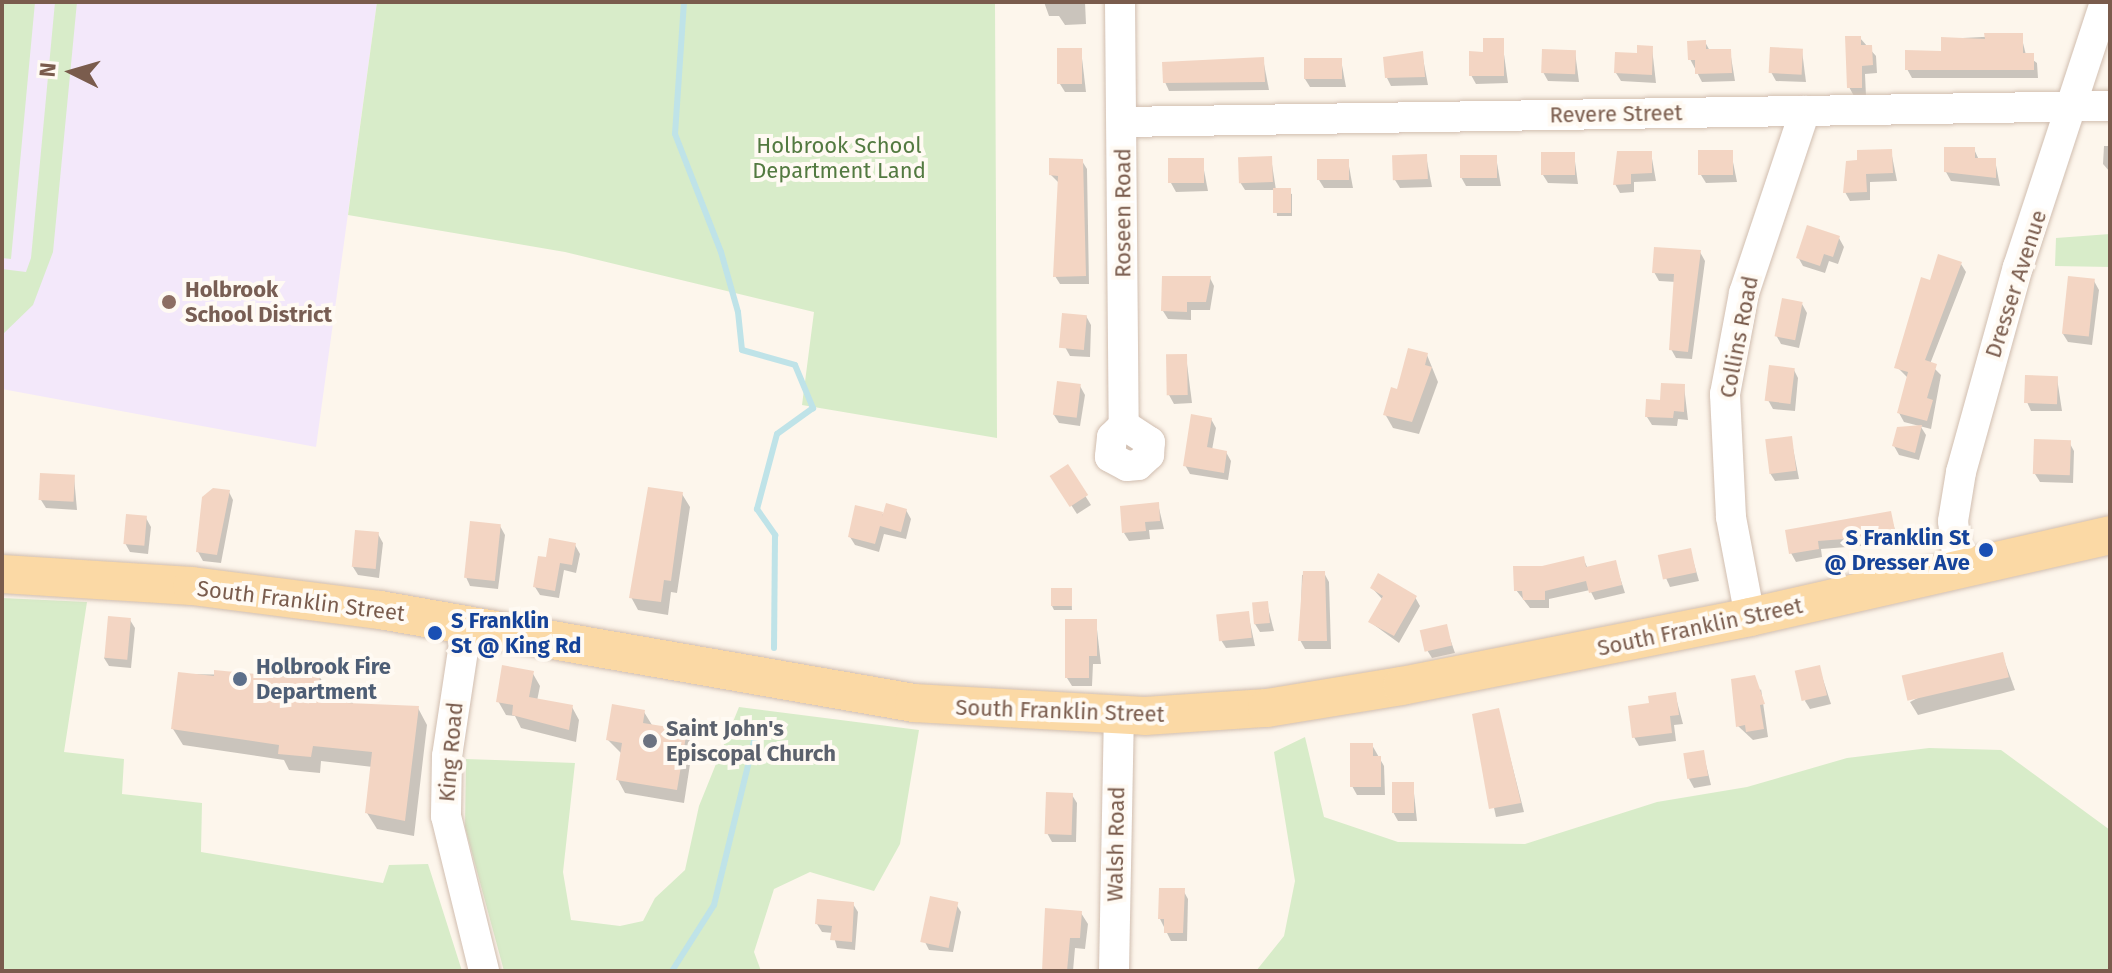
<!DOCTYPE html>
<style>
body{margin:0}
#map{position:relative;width:2112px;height:973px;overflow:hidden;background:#fdf6ec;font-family:"Fira Sans",sans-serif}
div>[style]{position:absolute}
.education>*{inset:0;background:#f3e8fa}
.green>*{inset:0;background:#d8ecc9}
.shadow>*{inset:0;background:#0003}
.stream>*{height:6px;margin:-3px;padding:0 3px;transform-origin:3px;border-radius:3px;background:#bfe3e8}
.building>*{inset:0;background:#f3d5c3;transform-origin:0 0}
.roads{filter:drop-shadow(0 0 2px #d1beb0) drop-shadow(0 0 2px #d1beb0)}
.minor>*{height:30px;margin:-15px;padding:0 15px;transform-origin:15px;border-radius:15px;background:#fff}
.major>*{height:38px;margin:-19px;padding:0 19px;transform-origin:19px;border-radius:19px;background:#fbd9a5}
.dots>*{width:22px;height:22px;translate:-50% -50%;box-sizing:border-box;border:4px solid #fffaf3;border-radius:50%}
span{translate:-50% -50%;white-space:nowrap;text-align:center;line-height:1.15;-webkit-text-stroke:8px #fffaf3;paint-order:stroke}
.street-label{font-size:22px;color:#7a5c4d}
.park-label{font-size:22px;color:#537a41}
.education-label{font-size:22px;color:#785e54;font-weight:700}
.left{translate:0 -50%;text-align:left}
.transit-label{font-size:22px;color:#164399;font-weight:700}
.right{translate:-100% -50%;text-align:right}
.service-label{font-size:22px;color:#4e5e75;font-weight:700}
.worship-label{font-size:22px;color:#5b616d;font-weight:700}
.frame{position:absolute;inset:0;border:4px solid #7a5c4d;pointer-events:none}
.north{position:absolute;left:32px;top:32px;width:80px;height:80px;-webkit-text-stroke:6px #fffaf3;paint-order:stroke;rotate:275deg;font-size:22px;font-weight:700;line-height:32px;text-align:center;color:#7a5c4d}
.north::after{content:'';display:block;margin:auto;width:28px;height:36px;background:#7a5c4d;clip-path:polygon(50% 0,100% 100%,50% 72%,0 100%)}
</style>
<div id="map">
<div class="education">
<i style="clip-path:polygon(2px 2px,377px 2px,316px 447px,2px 389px)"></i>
</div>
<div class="green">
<i style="clip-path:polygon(2px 2px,35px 2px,11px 259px,2px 258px)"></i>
<i style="clip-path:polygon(55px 2px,77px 2px,53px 252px,33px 305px,2px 335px,2px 269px,26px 272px,31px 258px)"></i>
<i style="clip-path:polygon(377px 2px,995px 2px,997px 438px,802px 405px,814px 312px,565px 252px,348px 215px)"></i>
<i style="clip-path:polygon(2110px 234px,2110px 267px,2055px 266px,2056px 238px)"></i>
<i style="clip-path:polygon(2px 598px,87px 602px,64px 752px,124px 759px,122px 794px,202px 803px,201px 852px,383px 883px,389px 865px,428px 864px,462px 971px,2px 971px)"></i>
<i style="clip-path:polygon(739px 707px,919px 730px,900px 844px,874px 891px,810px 872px,774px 889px,754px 952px,761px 971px,504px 971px,465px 827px,466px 759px,575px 763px,563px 872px,571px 920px,620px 926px,643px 921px,655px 898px,685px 870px,699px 806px)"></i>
<i style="clip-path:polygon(1305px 737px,1324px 817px,1398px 842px,1525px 844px,1657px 802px,1747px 787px,1847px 758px,1929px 748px,2001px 750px,2110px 830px,2110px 971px,1256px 971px,1284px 936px,1295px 881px,1274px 752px)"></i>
</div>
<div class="shadow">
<i style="clip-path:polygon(1044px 2px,1085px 2px,1086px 24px,1065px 25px,1059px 16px,1049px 16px)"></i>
<i style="clip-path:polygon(2021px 35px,2026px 55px,2037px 63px,2038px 78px,1912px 78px,1907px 69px,1943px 53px,1943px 39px)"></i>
<i style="clip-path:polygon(1860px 38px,1876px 56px,1877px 73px,1865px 74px,1866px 96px,1854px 96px,1849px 87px)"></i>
<i style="clip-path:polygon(1502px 40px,1508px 83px,1476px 84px,1471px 75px,1485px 54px)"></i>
<i style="clip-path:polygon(1705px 42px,1710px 51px,1730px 51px,1735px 81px,1702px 82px,1690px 59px)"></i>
<i style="clip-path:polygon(1652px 48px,1656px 83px,1621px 81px,1616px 73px)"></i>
<i style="clip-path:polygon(1081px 50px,1086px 92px,1065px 92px,1060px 84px)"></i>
<i style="clip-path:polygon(1802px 51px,1806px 82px,1776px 81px,1771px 72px)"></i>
<i style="clip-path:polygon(1575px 52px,1579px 82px,1548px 81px,1543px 72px)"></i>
<i style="clip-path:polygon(1422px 53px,1428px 85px,1391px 86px,1387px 78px)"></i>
<i style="clip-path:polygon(1263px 59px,1269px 90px,1169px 91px,1165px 82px)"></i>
<i style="clip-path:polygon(1341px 60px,1346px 87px,1310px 87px,1305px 79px)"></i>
<i style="clip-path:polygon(2104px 146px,2110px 146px,2110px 172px,2103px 164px)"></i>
<i style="clip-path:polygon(1974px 149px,1979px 160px,1995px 160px,2000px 186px,1951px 181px,1946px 172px)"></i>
<i style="clip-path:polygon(1891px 151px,1897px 181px,1870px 182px,1870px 200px,1850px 201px,1845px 192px)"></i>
<i style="clip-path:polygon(1731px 152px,1737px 182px,1706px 183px,1701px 175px)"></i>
<i style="clip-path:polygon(1651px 153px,1656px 181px,1634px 182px,1634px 192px,1620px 193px,1615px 184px)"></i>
<i style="clip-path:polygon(1574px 154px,1578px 184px,1548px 183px,1543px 175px)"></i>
<i style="clip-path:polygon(1426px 156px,1432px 187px,1400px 188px,1395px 180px)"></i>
<i style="clip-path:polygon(1496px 157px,1501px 186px,1466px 186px,1461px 177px)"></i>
<i style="clip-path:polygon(1271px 158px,1276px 190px,1292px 194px,1292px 216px,1277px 216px,1275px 190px,1245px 190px,1240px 182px)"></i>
<i style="clip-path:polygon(1202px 160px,1208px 191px,1176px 192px,1171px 183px)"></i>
<i style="clip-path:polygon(1082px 161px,1087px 169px,1089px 284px,1060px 284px,1055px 276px,1059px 183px,1051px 175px)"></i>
<i style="clip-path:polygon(1348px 161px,1353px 188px,1324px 188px,1319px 180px)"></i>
<i style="clip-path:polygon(1839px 238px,1844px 247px,1838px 264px,1829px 261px,1825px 273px,1803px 266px,1798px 257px)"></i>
<i style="clip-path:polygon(1700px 252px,1705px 261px,1692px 359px,1676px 358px,1671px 349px,1676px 282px,1659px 281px,1654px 272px)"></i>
<i style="clip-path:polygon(1961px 264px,1966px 272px,1930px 364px,1941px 375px,1931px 429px,1904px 422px,1899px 413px,1908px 378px,1897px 367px,1931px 283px)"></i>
<i style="clip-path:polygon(1210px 278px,1214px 286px,1210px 310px,1191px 310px,1191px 320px,1168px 319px,1163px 311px)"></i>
<i style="clip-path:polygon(2094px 281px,2099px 290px,2092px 345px,2068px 342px,2063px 334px)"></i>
<i style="clip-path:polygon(1802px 304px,1807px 313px,1799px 348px,1781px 344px,1776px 335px)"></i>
<i style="clip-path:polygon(1086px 316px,1091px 325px,1090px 357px,1070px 356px,1065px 347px)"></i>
<i style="clip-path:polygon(1427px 355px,1438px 382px,1419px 434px,1393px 428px,1385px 414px)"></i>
<i style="clip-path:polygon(1186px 356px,1192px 403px,1174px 404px,1169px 395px)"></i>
<i style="clip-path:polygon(1794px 370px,1798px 378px,1795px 411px,1773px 409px,1768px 400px)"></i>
<i style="clip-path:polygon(2057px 378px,2062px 411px,2031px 411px,2027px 402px)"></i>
<i style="clip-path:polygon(1080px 386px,1085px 395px,1080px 426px,1059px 423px,1054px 415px)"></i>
<i style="clip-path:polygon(1684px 386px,1688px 420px,1678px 419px,1677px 426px,1652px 425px,1647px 417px)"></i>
<i style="clip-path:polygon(1211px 419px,1216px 428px,1212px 450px,1226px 452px,1231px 461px,1228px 480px,1190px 474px,1185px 465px)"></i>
<i style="clip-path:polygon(1921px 427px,1926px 435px,1919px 460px,1899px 455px,1894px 446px)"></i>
<i style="clip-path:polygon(1791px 438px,1799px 479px,1775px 481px,1770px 473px)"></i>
<i style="clip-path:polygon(2069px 442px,2074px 451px,2073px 483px,2040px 482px,2035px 474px)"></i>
<i style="clip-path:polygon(1067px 467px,1091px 505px,1077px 514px,1058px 485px)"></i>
<i style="clip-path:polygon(74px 477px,77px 510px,46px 508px,41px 500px)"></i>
<i style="clip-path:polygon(229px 492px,233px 500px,221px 563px,203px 561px,198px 552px)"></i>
<i style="clip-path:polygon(682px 494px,690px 507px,677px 593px,671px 592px,668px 615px,638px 610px,631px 597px)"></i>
<i style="clip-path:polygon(1158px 504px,1164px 529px,1149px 530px,1150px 539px,1129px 541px,1124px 533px)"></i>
<i style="clip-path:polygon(906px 510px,911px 519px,906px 539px,884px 534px,879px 552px,855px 545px,850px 537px,882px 514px)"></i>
<i style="clip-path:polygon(1890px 514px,1899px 543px,1821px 549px,1822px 557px,1796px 562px,1791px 553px,1787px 532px)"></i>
<i style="clip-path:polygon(146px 518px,151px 527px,148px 554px,130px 552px,125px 543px)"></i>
<i style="clip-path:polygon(500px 526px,505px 535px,498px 589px,470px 586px,466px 577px)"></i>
<i style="clip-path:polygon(378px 534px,383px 543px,379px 578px,358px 575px,353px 567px)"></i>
<i style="clip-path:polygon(575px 545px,580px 554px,576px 573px,564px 570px,559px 598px,540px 595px,535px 587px,547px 560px)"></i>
<i style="clip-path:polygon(1690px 550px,1699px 581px,1670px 587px,1666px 578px)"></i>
<i style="clip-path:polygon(1583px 558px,1588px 569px,1615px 562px,1625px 593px,1595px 600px,1590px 590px,1549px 599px,1549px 608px,1530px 608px,1516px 590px,1542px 568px)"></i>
<i style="clip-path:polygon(1324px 573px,1329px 582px,1331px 649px,1305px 649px,1300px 640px,1302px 575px)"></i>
<i style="clip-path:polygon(1372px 588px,1415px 597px,1420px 606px,1399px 643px,1370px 622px,1383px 600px)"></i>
<i style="clip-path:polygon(1071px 590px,1072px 610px,1054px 610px,1052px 606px)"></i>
<i style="clip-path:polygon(1267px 604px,1274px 631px,1260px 632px,1255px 624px)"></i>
<i style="clip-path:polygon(1248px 613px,1255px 646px,1226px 648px,1221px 640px)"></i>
<i style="clip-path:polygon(130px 620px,135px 628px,131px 668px,109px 666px,104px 658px)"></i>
<i style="clip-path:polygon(1096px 621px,1101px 664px,1093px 664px,1092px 686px,1072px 686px,1067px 678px)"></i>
<i style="clip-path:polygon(1446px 627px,1455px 653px,1432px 658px,1427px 650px)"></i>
<i style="clip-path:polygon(2002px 654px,2015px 690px,1918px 715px,1910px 702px)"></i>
<i style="clip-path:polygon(1819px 667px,1831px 704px,1810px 709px,1805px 701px)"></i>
<i style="clip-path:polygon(532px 672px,540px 686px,537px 701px,572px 707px,579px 720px,576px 742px,521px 728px,515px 716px,506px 715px,498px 701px)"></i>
<i style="clip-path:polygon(179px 674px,319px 676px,329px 692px,347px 694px,354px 705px,418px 708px,427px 725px,414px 836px,377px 829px,367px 813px,373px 767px,321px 761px,320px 773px,289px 770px,284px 760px,183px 745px,173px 729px)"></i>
<i style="clip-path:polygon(1761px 689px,1768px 737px,1753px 740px,1738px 726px)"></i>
<i style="clip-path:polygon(1675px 694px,1683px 724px,1674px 725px,1676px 741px,1639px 746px,1634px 737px,1651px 705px)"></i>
<i style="clip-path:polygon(1498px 710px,1524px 812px,1496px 817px,1474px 715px)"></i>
<i style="clip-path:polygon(644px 712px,652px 725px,686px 732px,693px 745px,684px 803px,625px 793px,618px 780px,622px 754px,608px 740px)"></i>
<i style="clip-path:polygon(1372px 745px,1384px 766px,1385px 795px,1357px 795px,1352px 786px)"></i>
<i style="clip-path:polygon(1703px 752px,1711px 785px,1694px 788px,1689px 779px)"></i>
<i style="clip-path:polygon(1413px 784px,1417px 821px,1398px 821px,1393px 812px)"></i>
<i style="clip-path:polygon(1072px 795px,1077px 803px,1076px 842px,1052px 842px,1047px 833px)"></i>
<i style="clip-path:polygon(1183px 890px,1188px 899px,1187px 941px,1171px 941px,1160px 919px)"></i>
<i style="clip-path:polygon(853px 904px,858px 912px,855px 950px,837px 948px,833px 933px,822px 932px,817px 924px)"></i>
<i style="clip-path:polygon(956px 904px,961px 912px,953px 952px,929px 950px,925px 942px)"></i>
<i style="clip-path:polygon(1081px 913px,1088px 924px,1085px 949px,1075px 948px,1073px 971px,1044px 971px)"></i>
</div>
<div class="stream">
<i style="left:684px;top:2px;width:132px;rotate:93.9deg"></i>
<i style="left:675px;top:134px;width:127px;rotate:68.7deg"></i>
<i style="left:721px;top:252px;width:62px;rotate:74.2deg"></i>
<i style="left:738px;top:312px;width:38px;rotate:84deg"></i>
<i style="left:742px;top:350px;width:55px;rotate:15.8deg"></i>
<i style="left:795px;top:365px;width:47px;rotate:67.3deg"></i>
<i style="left:813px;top:408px;width:44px;rotate:144.2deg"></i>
<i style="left:777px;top:434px;width:78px;rotate:104.9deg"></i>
<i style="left:757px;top:509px;width:32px;rotate:55deg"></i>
<i style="left:775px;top:535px;width:113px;rotate:90.5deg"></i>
<i style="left:672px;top:971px;width:78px;rotate:-57.5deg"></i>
<i style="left:714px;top:905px;width:181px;rotate:-76.3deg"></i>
</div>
<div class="building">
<i style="clip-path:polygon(1984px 33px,2023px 33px,2023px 53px,2034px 53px,2034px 70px,1905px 70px,1905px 50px,1941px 51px,1941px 37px,1985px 39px)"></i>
<i style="clip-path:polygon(1845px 36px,1861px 36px,1861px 45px,1872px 45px,1873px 65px,1862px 66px,1862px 88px,1847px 88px)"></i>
<i style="clip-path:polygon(1483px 38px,1504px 38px,1504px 76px,1469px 76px,1469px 51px,1483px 52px)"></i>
<i style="clip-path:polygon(1706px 40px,1706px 49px,1731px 49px,1732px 73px,1695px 74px,1695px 60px,1688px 60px,1687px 41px)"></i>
<i style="clip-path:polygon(1637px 45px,1653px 46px,1652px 75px,1614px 73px,1615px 52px,1637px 53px)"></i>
<i style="left:1770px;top:47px;width:33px;height:26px;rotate:3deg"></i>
<i style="left:1057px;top:48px;width:25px;height:36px"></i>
<i style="left:1542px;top:49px;width:34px;height:24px;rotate:2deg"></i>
<i style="clip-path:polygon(1423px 51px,1425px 77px,1385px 78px,1383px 57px)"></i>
<i style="clip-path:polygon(1264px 57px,1265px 82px,1163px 83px,1162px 62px)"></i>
<i style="left:1304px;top:58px;width:38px;height:21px"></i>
<i style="clip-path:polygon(1944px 147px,1975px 147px,1975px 158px,1996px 158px,1996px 178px,1944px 172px)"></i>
<i style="clip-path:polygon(1892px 149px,1893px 173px,1866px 174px,1867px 192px,1843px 193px,1846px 161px,1857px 160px,1857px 150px)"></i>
<i style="left:1698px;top:150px;width:35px;height:25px"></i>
<i style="clip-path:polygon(1617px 151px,1652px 151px,1652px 173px,1631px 174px,1631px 184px,1613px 185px)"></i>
<i style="left:1541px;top:152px;width:34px;height:23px"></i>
<i style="left:1427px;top:154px;width:25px;height:35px;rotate:88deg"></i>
<i style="left:1460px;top:155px;width:37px;height:23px"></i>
<i style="left:1272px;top:156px;width:26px;height:34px;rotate:88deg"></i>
<i style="clip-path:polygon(1049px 158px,1083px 159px,1086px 276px,1053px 277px,1058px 176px,1049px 175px)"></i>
<i style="left:1204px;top:158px;width:25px;height:36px;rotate:90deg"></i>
<i style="left:1317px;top:159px;width:32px;height:21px"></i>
<i style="left:1273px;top:188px;width:18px;height:25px"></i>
<i style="clip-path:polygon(1807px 225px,1840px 236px,1833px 257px,1824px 254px,1820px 266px,1796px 258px)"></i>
<i style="clip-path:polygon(1654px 247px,1701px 250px,1688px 352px,1669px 350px,1674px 274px,1652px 273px)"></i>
<i style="clip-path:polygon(1938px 254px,1962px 262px,1925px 360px,1937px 364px,1927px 398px,1933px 400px,1927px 421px,1897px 413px,1908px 372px,1894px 368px,1921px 277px,1930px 280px)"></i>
<i style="clip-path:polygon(1162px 276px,1211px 276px,1206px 302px,1187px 302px,1187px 312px,1161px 311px)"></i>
<i style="left:2068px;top:276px;width:27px;height:58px;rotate:6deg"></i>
<i style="left:1782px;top:298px;width:21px;height:39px;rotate:11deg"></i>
<i style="left:1062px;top:313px;width:25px;height:35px;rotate:5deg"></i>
<i style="clip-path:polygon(1408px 348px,1428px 353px,1425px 365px,1432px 367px,1412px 422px,1383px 415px,1391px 387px,1397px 389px)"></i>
<i style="left:1187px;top:354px;width:41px;height:21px;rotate:89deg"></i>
<i style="left:1769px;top:365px;width:26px;height:36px;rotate:7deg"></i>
<i style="left:2025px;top:375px;width:33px;height:28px;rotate:2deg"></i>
<i style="left:1057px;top:381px;width:24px;height:34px;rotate:7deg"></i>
<i style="clip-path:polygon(1661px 383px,1685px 384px,1684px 412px,1674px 411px,1673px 418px,1645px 417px,1646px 399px,1660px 400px)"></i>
<i style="clip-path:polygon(1191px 414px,1212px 418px,1207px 447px,1227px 451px,1224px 473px,1183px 466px)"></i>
<i style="clip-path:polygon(1922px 425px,1915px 453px,1892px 446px,1897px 427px)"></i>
<i style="left:1792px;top:436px;width:35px;height:27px;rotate:83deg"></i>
<i style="left:2034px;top:439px;width:37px;height:35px;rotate:2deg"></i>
<i style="left:1068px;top:464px;width:37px;height:22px;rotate:57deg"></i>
<i style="left:40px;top:473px;width:35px;height:27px;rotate:3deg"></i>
<i style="clip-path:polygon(648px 487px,683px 492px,671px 581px,664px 580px,661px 602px,629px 598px)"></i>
<i style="clip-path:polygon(213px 488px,230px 490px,217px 555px,196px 552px,202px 497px)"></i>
<i style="clip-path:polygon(1159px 502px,1160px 521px,1145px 522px,1146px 531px,1122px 533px,1120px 506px)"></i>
<i style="clip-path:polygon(886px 503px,907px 509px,901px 532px,880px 526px,875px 544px,848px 537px,855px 505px,883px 512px,882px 517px)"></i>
<i style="clip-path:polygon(1891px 511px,1896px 535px,1818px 541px,1819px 549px,1789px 554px,1785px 530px)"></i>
<i style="left:126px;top:514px;width:21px;height:30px;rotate:5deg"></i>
<i style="left:470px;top:521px;width:31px;height:57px;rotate:6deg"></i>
<i style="left:355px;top:530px;width:24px;height:37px;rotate:5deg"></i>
<i style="clip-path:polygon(549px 538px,576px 543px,572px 565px,560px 563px,555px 591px,533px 587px,538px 556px,546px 557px)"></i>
<i style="left:1691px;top:548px;width:25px;height:34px;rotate:78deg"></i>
<i style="clip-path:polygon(1584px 556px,1586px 567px,1616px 560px,1622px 585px,1589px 593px,1586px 581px,1545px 591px,1545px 600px,1523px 600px,1522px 591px,1514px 591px,1513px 566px,1542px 566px)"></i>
<i style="clip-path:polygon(1303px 571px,1325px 571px,1327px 641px,1298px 641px)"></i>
<i style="clip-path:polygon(1378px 573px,1417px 596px,1394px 636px,1368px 622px,1383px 596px,1370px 588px)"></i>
<i style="left:1051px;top:588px;width:21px;height:18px"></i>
<i style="left:1268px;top:601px;width:22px;height:16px;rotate:85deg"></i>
<i style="left:1249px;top:611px;width:27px;height:33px;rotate:84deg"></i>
<i style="left:108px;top:616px;width:23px;height:42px;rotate:5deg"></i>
<i style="clip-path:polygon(1065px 619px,1097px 619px,1097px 656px,1089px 656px,1089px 678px,1065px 678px)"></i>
<i style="left:1447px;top:624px;width:22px;height:28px;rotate:77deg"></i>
<i style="left:2003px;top:652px;width:26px;height:104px;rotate:77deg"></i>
<i style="clip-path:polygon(502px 665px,534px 671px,529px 697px,573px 705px,569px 730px,512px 715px,513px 705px,496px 702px)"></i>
<i style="left:1820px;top:665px;width:31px;height:26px;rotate:77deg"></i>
<i style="clip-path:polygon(214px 670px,286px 677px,287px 670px,320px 674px,319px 689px,348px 692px,347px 703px,419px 706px,405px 821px,365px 813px,372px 752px,313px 746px,311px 757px,278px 754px,279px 745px,171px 729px,178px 672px,214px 676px)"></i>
<i style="clip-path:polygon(1755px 675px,1765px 704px,1760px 705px,1764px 729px,1746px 732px,1745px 725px,1736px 727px,1731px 679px)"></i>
<i style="clip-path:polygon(1676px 692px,1679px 715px,1670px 716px,1672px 733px,1632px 738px,1628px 706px,1649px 703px,1648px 696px)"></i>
<i style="clip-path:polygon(612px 704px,645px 710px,643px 723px,687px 730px,677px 790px,616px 780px,622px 743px,606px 740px)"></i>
<i style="clip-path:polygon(1499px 708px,1521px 803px,1489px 809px,1472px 714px)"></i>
<i style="clip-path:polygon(1350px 743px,1373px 743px,1373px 756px,1381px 756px,1381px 787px,1350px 787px)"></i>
<i style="left:1704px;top:750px;width:26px;height:21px;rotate:81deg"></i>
<i style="left:1392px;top:782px;width:22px;height:31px"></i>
<i style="left:1046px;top:792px;width:27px;height:42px;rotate:2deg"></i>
<i style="clip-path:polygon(1159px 888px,1185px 888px,1183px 933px,1164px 933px,1164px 919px,1158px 919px)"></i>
<i style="left:930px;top:896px;width:29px;height:47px;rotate:12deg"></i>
<i style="clip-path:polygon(817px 899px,854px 902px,852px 942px,830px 940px,832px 926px,815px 924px)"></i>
<i style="clip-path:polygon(1045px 908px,1082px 911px,1080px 938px,1070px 938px,1067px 971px,1042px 971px)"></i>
</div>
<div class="roads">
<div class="minor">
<i style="left:1120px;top:2px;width:423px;rotate:89.5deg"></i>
<i style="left:1124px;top:425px;width:17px;rotate:135deg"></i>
<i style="left:1112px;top:437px;width:20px;rotate:96deg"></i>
<i style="left:1110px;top:457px;width:19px;rotate:28deg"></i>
<i style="left:1127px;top:466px;width:11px;rotate:-5deg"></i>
<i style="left:1138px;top:465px;width:15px;rotate:-42deg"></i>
<i style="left:1149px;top:455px;width:13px;rotate:-86deg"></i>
<i style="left:1150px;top:442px;width:31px;rotate:-147deg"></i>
<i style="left:1122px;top:122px;width:988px;rotate:-0.93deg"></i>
<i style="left:1959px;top:570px;width:49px;rotate:-97deg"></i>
<i style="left:1953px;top:521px;width:50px;rotate:-80.7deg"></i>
<i style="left:1961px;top:472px;width:213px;rotate:-74.5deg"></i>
<i style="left:2018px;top:267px;width:279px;rotate:-71.8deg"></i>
<i style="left:1750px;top:617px;width:102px;rotate:-100.8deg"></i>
<i style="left:1731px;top:517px;width:123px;rotate:-92.8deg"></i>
<i style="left:1725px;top:394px;width:103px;rotate:-79.3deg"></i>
<i style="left:1744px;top:293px;width:192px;rotate:-71.5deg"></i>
<i style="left:467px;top:624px;width:134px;rotate:98.6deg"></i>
<i style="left:447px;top:756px;width:60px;rotate:91deg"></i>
<i style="left:446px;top:816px;width:160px;rotate:76.2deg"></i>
<i style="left:1114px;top:971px;width:255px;rotate:-88.9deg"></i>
</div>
<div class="major">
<i style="left:2px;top:574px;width:190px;rotate:3.6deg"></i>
<i style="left:192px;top:586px;width:190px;rotate:7.3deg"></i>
<i style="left:380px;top:610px;width:542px;rotate:9.88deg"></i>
<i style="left:914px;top:703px;width:231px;rotate:3.2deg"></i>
<i style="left:1145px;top:716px;width:122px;rotate:-3.8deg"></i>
<i style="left:1267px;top:708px;width:137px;rotate:-9.3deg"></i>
<i style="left:1402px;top:686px;width:355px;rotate:-11.2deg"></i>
<i style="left:1750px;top:617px;width:369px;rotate:-12.8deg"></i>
</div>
</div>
<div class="dots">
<i style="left:169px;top:302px;background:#8d6e63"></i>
<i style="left:1986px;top:550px;background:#1a4fb4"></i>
<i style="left:435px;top:633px;background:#1a4fb4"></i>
<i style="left:240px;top:679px;background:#5c6f8a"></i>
<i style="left:650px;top:741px;background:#6b7280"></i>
</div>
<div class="street-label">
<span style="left:1616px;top:114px;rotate:-1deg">Revere Street</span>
<span style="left:1123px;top:213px;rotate:-90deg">Roseen Road</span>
<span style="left:2016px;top:284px;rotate:-72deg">Dresser Avenue</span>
<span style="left:1739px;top:337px;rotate:-79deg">Collins Road</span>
<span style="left:301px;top:601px;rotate:7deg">South Franklin Street</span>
<span style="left:1700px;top:627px;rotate:-12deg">South Franklin Street</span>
<span style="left:1060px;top:711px;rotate:2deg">South Franklin Street</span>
<span style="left:451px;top:752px;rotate:-85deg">King Road</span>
<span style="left:1116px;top:844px;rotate:-89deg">Walsh Road</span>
</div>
<div class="park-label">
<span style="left:839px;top:158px">Holbrook School<br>Department Land</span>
</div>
<div class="education-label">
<span class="left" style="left:185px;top:302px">Holbrook<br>School District</span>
</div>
<div class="transit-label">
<span class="right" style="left:1970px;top:550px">S Franklin St<br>@ Dresser Ave</span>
<span class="left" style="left:451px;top:633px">S Franklin<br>St @ King Rd</span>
</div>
<div class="service-label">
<span class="left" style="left:256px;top:679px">Holbrook Fire<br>Department</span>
</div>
<div class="worship-label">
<span class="left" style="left:666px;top:741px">Saint John's<br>Episcopal Church</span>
</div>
<div class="frame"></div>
<div class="north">N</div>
</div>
